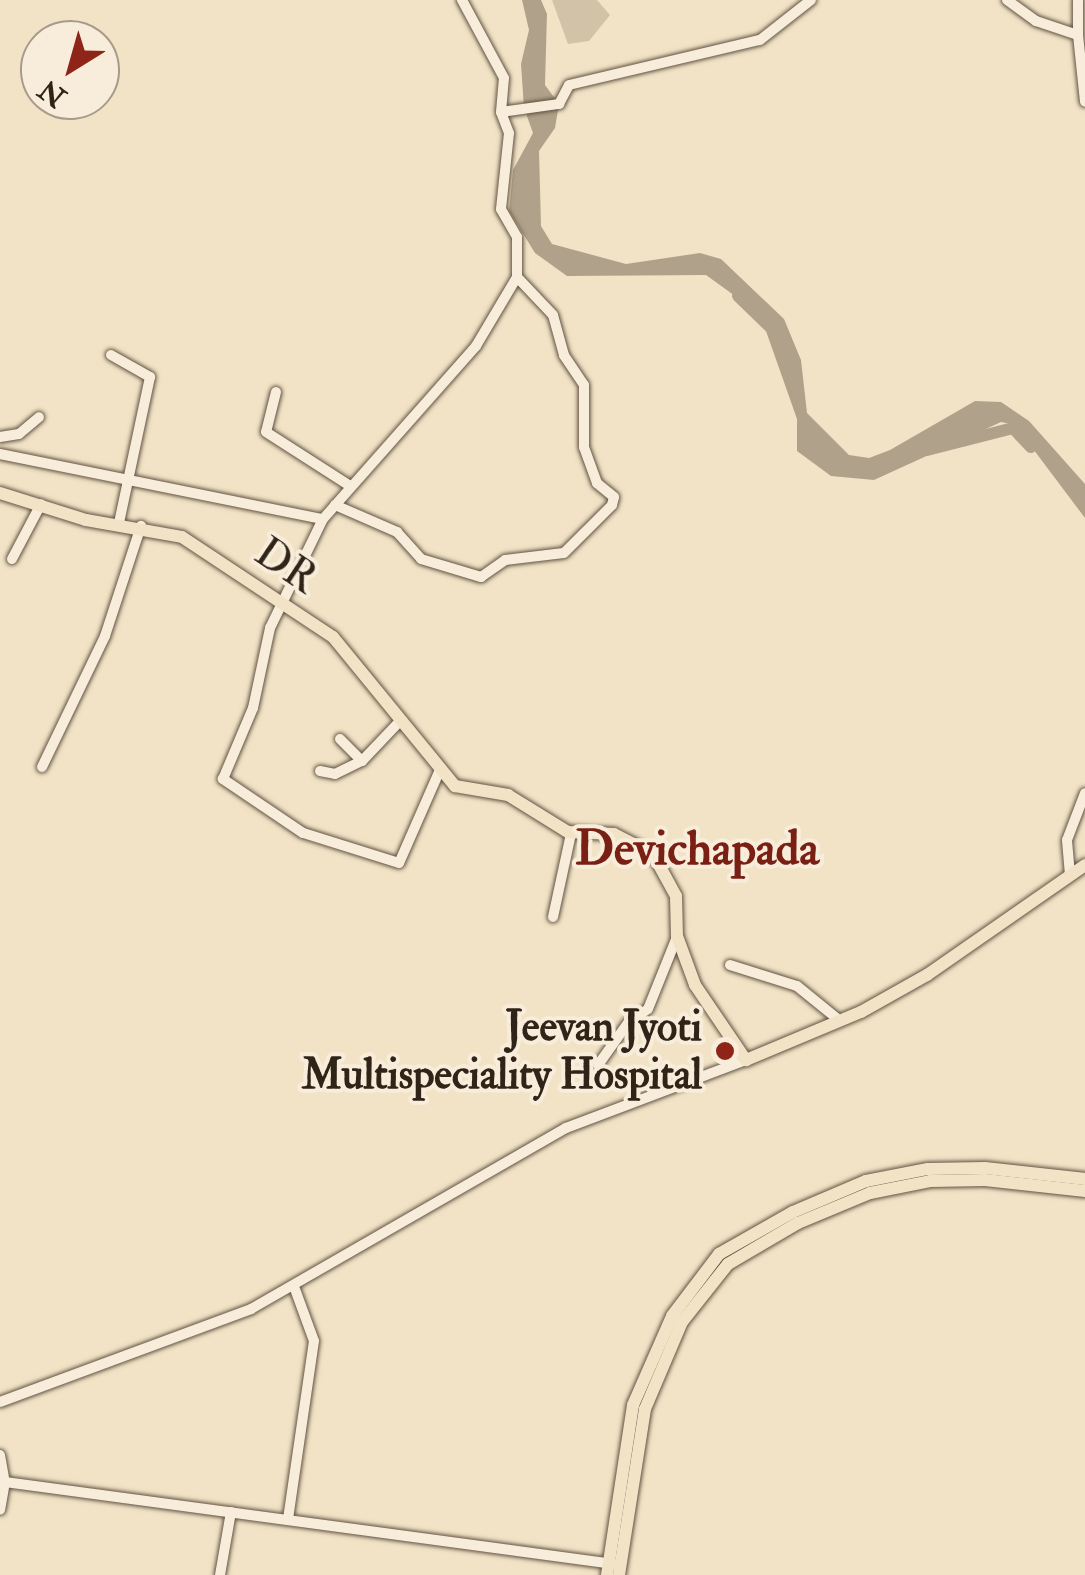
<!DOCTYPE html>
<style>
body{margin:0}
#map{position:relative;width:1085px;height:1575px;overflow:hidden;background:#f2e3c6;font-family:"IM FELL Double Pica",serif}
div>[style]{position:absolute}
.green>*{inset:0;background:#d1c2a8}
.water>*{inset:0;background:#b0a28a}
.river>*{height:12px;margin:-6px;padding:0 6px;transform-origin:6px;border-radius:6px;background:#b0a28a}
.roads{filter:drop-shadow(0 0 2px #605343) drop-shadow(0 0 2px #605343)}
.minor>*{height:10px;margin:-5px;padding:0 5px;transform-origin:5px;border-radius:5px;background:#f7edda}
.major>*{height:12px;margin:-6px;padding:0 6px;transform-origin:6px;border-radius:6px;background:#f2e3c6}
.dots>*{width:28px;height:28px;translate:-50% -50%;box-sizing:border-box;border:5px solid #f7edda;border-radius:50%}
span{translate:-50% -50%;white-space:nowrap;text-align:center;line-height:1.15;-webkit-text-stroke:8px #f7edda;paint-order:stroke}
.street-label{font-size:42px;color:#302317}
.poi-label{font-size:42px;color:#302317;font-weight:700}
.right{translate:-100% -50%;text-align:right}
.quarter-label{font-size:48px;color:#7a1f14;font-weight:700}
.north{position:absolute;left:20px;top:20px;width:100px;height:100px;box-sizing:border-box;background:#f7edda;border:2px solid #a79c8c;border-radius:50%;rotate:217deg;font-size:28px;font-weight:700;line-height:40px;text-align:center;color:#302317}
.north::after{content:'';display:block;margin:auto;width:35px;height:45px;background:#8f2418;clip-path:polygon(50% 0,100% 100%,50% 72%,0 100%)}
</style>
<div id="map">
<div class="green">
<i style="clip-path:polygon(552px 0,597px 0,610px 15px,589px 41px,568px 44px)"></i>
</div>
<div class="water">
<i style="clip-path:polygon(522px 0,541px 0,547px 14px,545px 85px,559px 104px,555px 128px,539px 151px,541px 226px,552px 244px,626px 264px,700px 253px,721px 259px,784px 319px,801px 360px,807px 413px,849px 455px,869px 458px,890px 450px,975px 401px,1001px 402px,1029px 421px,1085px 484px,1085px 518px,1015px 425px,1001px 422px,874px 480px,831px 476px,797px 451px,797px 419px,760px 314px,706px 275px,567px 276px,535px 253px,509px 211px,513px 170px,533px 133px,524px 108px,521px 64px,529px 30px)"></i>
</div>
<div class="river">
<i style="left:738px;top:296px;width:45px;rotate:44.1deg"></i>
<i style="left:927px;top:450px;width:89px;rotate:-14.3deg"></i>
<i style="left:1013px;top:428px;width:26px;rotate:47deg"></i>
</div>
<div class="roads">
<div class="minor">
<i style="left:1007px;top:0;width:36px;rotate:36deg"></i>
<i style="left:1036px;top:21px;width:44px;rotate:18.4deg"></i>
<i style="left:1078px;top:35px;width:67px;rotate:84deg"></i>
<i style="left:1078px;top:0;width:35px;rotate:90deg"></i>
<i style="left:501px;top:112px;width:59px;rotate:-7.9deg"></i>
<i style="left:559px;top:104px;width:21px;rotate:-62deg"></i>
<i style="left:569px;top:85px;width:196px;rotate:-13.3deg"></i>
<i style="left:760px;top:40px;width:65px;rotate:-38.1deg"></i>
<i style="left:111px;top:355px;width:45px;rotate:29.4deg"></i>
<i style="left:150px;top:377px;width:149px;rotate:102deg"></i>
<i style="left:276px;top:392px;width:41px;rotate:104deg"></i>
<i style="left:266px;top:432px;width:100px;rotate:32.7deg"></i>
<i style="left:0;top:437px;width:19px;rotate:-9deg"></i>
<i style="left:19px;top:434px;width:26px;rotate:-40deg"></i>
<i style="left:0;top:454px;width:329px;rotate:11.4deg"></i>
<i style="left:335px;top:505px;width:68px;rotate:23.5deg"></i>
<i style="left:397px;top:532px;width:36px;rotate:48deg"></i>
<i style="left:421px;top:559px;width:63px;rotate:16.7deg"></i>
<i style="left:481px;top:577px;width:29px;rotate:-35deg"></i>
<i style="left:505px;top:560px;width:59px;rotate:-6.8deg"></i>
<i style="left:564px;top:553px;width:68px;rotate:-45deg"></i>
<i style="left:612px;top:505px;width:8px;rotate:-76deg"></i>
<i style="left:614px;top:497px;width:22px;rotate:-141deg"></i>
<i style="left:597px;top:483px;width:38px;rotate:-110deg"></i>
<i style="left:584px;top:447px;width:62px;rotate:-90deg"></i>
<i style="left:584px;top:385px;width:36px;rotate:-124deg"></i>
<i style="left:564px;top:355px;width:41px;rotate:-105.4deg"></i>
<i style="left:553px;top:315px;width:52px;rotate:-133.5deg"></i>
<i style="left:12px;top:559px;width:62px;rotate:-62.2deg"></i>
<i style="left:340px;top:739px;width:31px;rotate:45deg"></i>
<i style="left:42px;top:767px;width:145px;rotate:-64.3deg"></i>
<i style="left:105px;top:636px;width:116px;rotate:-71.9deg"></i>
<i style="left:320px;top:771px;width:15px;rotate:11deg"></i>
<i style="left:335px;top:774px;width:30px;rotate:-26deg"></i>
<i style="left:362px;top:761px;width:54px;rotate:-46.5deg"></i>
<i style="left:439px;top:772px;width:99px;rotate:113.7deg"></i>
<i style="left:399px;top:863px;width:101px;rotate:-162.6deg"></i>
<i style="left:303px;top:833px;width:97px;rotate:-146deg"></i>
<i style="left:223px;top:779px;width:77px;rotate:-67.1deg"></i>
<i style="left:253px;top:708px;width:82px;rotate:-78deg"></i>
<i style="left:270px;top:628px;width:121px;rotate:-64.1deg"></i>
<i style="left:323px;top:519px;width:231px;rotate:-48.5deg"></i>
<i style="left:476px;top:346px;width:80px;rotate:-59.3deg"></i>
<i style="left:517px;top:277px;width:40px;rotate:-90deg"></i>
<i style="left:517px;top:237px;width:32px;rotate:-120deg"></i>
<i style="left:501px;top:209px;width:76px;rotate:-84deg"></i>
<i style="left:509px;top:133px;width:22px;rotate:-111deg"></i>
<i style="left:501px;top:112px;width:34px;rotate:-85deg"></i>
<i style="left:504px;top:78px;width:89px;rotate:-118.3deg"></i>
<i style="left:1070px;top:875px;width:35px;rotate:-95deg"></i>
<i style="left:1067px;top:840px;width:50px;rotate:-69deg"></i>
<i style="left:553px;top:917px;width:85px;rotate:-77.8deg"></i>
<i style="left:730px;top:965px;width:70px;rotate:17.4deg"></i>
<i style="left:797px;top:986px;width:55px;rotate:39.1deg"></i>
<i style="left:598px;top:1065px;width:52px;rotate:-54.5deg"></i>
<i style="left:628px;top:1023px;width:24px;rotate:-35deg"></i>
<i style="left:648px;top:1009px;width:78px;rotate:-68.1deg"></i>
<i style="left:0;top:1402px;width:268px;rotate:-20.3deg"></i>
<i style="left:251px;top:1309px;width:363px;rotate:-29.9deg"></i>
<i style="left:566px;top:1128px;width:192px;rotate:-20.7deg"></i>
<i style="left:0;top:1455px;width:27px;rotate:80deg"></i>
<i style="left:5px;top:1482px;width:28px;rotate:100deg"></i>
<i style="left:5px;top:1482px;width:614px;rotate:7.67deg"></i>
<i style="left:288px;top:1519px;width:180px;rotate:-81.7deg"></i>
<i style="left:314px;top:1341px;width:55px;rotate:-110.1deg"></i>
<i style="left:220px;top:1575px;width:64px;rotate:-80.1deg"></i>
</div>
<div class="major">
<i style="left:0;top:493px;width:90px;rotate:17.4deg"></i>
<i style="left:86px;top:520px;width:97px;rotate:10deg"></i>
<i style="left:182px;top:537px;width:181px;rotate:33.5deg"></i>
<i style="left:333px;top:637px;width:193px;rotate:50.7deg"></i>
<i style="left:455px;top:786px;width:54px;rotate:9.6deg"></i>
<i style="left:508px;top:795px;width:70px;rotate:31.7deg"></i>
<i style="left:568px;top:832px;width:46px;rotate:2.5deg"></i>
<i style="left:614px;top:834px;width:44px;rotate:27.1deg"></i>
<i style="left:653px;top:854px;width:48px;rotate:61.3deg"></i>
<i style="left:676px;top:896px;width:40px;rotate:88.6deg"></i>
<i style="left:677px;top:936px;width:52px;rotate:69.8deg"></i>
<i style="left:695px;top:985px;width:91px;rotate:55.8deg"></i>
<i style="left:746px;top:1060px;width:125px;rotate:-22.7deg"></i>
<i style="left:861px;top:1012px;width:76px;rotate:-29.3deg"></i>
<i style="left:927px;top:975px;width:193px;rotate:-34.8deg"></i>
<i style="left:607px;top:1575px;width:172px;rotate:-81.3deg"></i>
<i style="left:633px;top:1405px;width:97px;rotate:-66.3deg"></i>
<i style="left:672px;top:1316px;width:78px;rotate:-52.8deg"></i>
<i style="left:719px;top:1254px;width:85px;rotate:-29.6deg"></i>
<i style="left:793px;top:1212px;width:79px;rotate:-23deg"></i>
<i style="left:866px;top:1181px;width:63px;rotate:-11deg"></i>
<i style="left:928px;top:1169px;width:57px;rotate:-1deg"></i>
<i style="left:985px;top:1168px;width:101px;rotate:6.3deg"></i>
<i style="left:619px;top:1575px;width:168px;rotate:-81.1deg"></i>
<i style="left:645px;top:1409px;width:95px;rotate:-67deg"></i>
<i style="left:682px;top:1322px;width:74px;rotate:-51.6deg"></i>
<i style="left:728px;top:1264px;width:81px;rotate:-30.4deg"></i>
<i style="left:798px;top:1223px;width:78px;rotate:-22.6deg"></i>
<i style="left:870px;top:1193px;width:61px;rotate:-11.3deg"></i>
<i style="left:930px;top:1181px;width:55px;rotate:-1deg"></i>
<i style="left:985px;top:1180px;width:101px;rotate:6.3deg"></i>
</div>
</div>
<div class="dots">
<i style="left:725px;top:1051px;background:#8f2418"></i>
</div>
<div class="street-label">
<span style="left:286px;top:566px;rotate:34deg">DR</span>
</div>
<div class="poi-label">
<span class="right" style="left:702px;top:1051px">Jeevan Jyoti<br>Multispeciality Hospital</span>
</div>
<div class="quarter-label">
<span style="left:697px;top:850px">Devichapada</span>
</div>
<div class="north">N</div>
</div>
